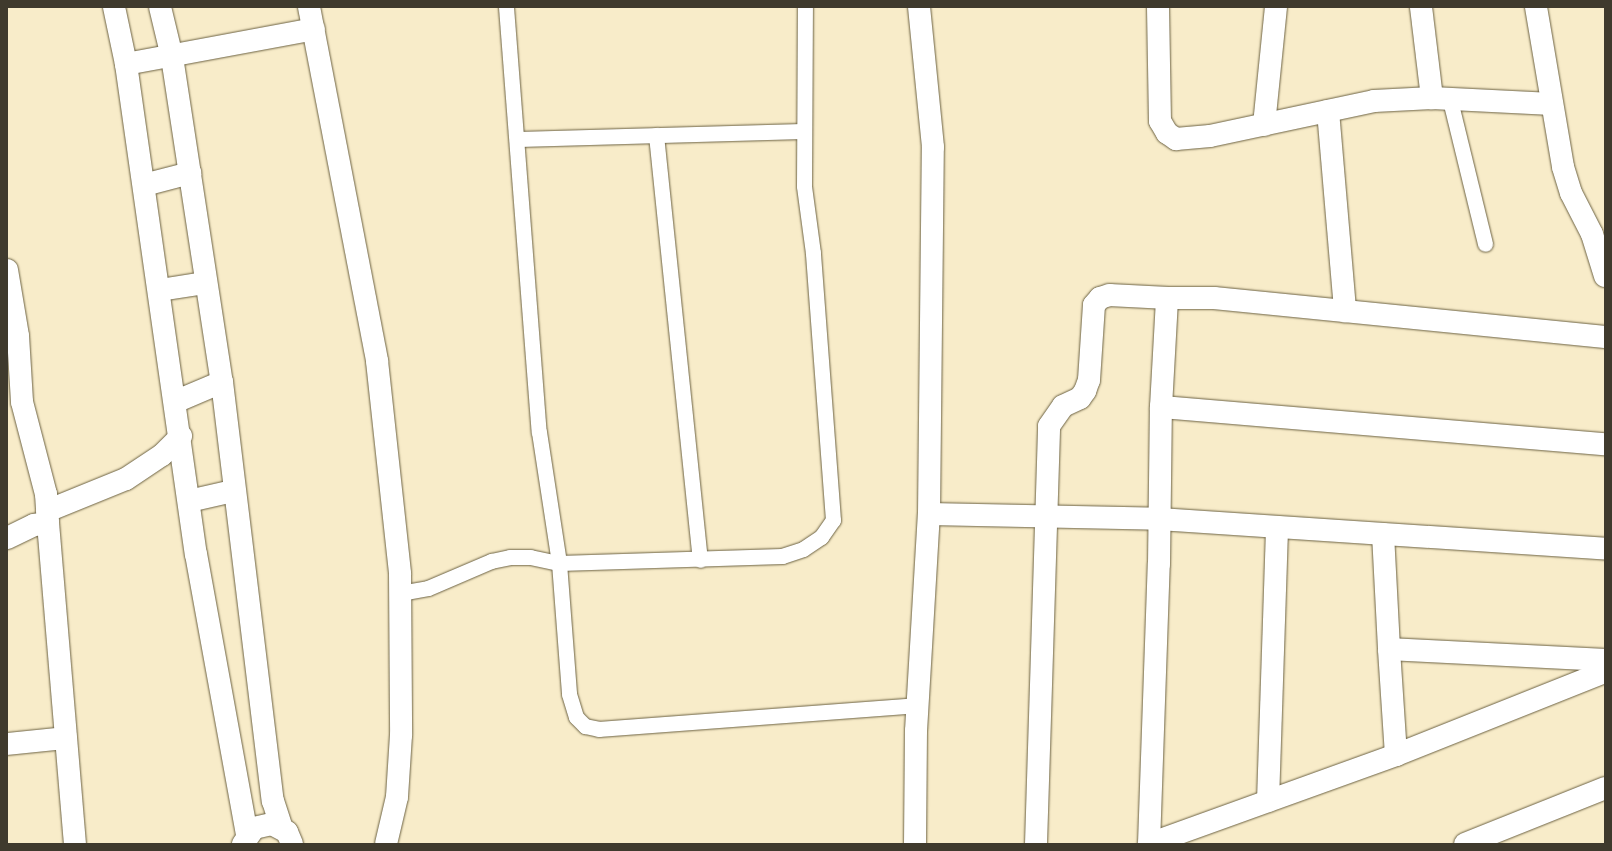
<!DOCTYPE html>
<style>
body{margin:0}
#map{position:relative;width:1612px;height:851px;overflow:hidden;background:#f8ecc9;font-family:"Asap Condensed",sans-serif}
div>[style]{position:absolute}
.roads{filter:drop-shadow(0 0 1px #6c6243) drop-shadow(0 0 1px #6c6243)}
.lane>*{height:15px;margin:-7.5px;padding:0 7.5px;transform-origin:7.5px;border-radius:7.5px;background:#fff}
.street>*{height:22px;margin:-11px;padding:0 11px;transform-origin:11px;border-radius:11px;background:#fff}
span{translate:-50% -50%;white-space:nowrap;text-align:center;line-height:1.15;-webkit-text-stroke:3.5px #fff;paint-order:stroke}
.frame{position:absolute;inset:0;border:8px solid #3f3a2d;pointer-events:none}
</style>
<div id="map">
<div class="roads">
<div class="lane">
<i style="left:506px;top:7px;width:426px;rotate:85.6deg"></i>
<i style="left:539px;top:432px;width:133px;rotate:81.3deg"></i>
<i style="left:559px;top:563px;width:131px;rotate:85.6deg"></i>
<i style="left:569px;top:694px;width:24px;rotate:73deg"></i>
<i style="left:576px;top:717px;width:13px;rotate:45deg"></i>
<i style="left:585px;top:726px;width:14px;rotate:12deg"></i>
<i style="left:599px;top:729px;width:320px;rotate:-4.3deg"></i>
<i style="left:1450px;top:100px;width:148px;rotate:76.3deg"></i>
<i style="left:656px;top:135px;width:427px;rotate:84.1deg"></i>
<i style="left:517px;top:139px;width:287px;rotate:-1.6deg"></i>
<i style="left:400px;top:593px;width:28px;rotate:-10deg"></i>
<i style="left:428px;top:588px;width:69px;rotate:-23.2deg"></i>
<i style="left:491px;top:561px;width:19px;rotate:-12deg"></i>
<i style="left:510px;top:557px;width:20px"></i>
<i style="left:530px;top:557px;width:30px;rotate:12deg"></i>
<i style="left:559px;top:563px;width:223px;rotate:-1.8deg"></i>
<i style="left:782px;top:556px;width:22px;rotate:-18deg"></i>
<i style="left:803px;top:549px;width:22px;rotate:-34deg"></i>
<i style="left:821px;top:537px;width:21px;rotate:-55deg"></i>
<i style="left:833px;top:520px;width:268px;rotate:-94.3deg"></i>
<i style="left:813px;top:253px;width:68px;rotate:-97.7deg"></i>
<i style="left:804px;top:186px;width:179px;rotate:-89.7deg"></i>
</div>
<div class="street">
<i style="left:114px;top:7px;width:58px;rotate:78.1deg"></i>
<i style="left:126px;top:64px;width:495px;rotate:81.9deg"></i>
<i style="left:196px;top:554px;width:285px;rotate:79.7deg"></i>
<i style="left:160px;top:7px;width:51px;rotate:76.5deg"></i>
<i style="left:172px;top:57px;width:329px;rotate:81.3deg"></i>
<i style="left:222px;top:382px;width:422px;rotate:83.1deg"></i>
<i style="left:273px;top:801px;width:28px;rotate:72deg"></i>
<i style="left:309px;top:7px;width:360px;rotate:79.1deg"></i>
<i style="left:377px;top:361px;width:214px;rotate:83.8deg"></i>
<i style="left:400px;top:574px;width:161px;rotate:89.6deg"></i>
<i style="left:401px;top:735px;width:62px;rotate:93.7deg"></i>
<i style="left:397px;top:797px;width:48px;rotate:103.2deg"></i>
<i style="left:1158px;top:7px;width:114px;rotate:89deg"></i>
<i style="left:1160px;top:121px;width:14px;rotate:60deg"></i>
<i style="left:1167px;top:133px;width:11px;rotate:34deg"></i>
<i style="left:1176px;top:139px;width:34px;rotate:-5deg"></i>
<i style="left:1210px;top:136px;width:168px;rotate:-12deg"></i>
<i style="left:1374px;top:101px;width:58px;rotate:-3deg"></i>
<i style="left:1432px;top:98px;width:120px;rotate:2.9deg"></i>
<i style="left:1421px;top:7px;width:92px;rotate:83.1deg"></i>
<i style="left:1536px;top:7px;width:162px;rotate:80.4deg"></i>
<i style="left:1563px;top:167px;width:27px;rotate:73deg"></i>
<i style="left:1571px;top:193px;width:46px;rotate:62.9deg"></i>
<i style="left:1592px;top:234px;width:44px;rotate:72.8deg"></i>
<i style="left:126px;top:64px;width:191px;rotate:-10.5deg"></i>
<i style="left:1328px;top:111px;width:201px;rotate:85.1deg"></i>
<i style="left:1264px;top:125px;width:119px;rotate:-84.2deg"></i>
<i style="left:144px;top:185px;width:48px;rotate:-14.6deg"></i>
<i style="left:7px;top:270px;width:67px;rotate:80.5deg"></i>
<i style="left:18px;top:336px;width:66px;rotate:86.5deg"></i>
<i style="left:22px;top:402px;width:95px;rotate:75.4deg"></i>
<i style="left:46px;top:494px;width:29px;rotate:86deg"></i>
<i style="left:48px;top:523px;width:14px;rotate:172deg"></i>
<i style="left:34px;top:525px;width:30px;rotate:154deg"></i>
<i style="left:160px;top:290px;width:46px;rotate:-8.8deg"></i>
<i style="left:177px;top:401px;width:49px;rotate:-22.9deg"></i>
<i style="left:1161px;top:407px;width:446px;rotate:4.8deg"></i>
<i style="left:189px;top:501px;width:45px;rotate:-12.8deg"></i>
<i style="left:47px;top:511px;width:85px;rotate:-22.1deg"></i>
<i style="left:126px;top:479px;width:43px;rotate:-33.7deg"></i>
<i style="left:162px;top:455px;width:27px;rotate:-45deg"></i>
<i style="left:929px;top:514px;width:230px;rotate:1.2deg"></i>
<i style="left:1159px;top:519px;width:447px;rotate:3.8deg"></i>
<i style="left:48px;top:523px;width:322px;rotate:85.2deg"></i>
<i style="left:1383px;top:534px;width:115px;rotate:87deg"></i>
<i style="left:7px;top:744px;width:59px;rotate:-5.8deg"></i>
<i style="left:1396px;top:755px;width:106px;rotate:-93.8deg"></i>
<i style="left:1389px;top:649px;width:216px;rotate:2.9deg"></i>
<i style="left:1268px;top:801px;width:274px;rotate:-88.1deg"></i>
<i style="left:243px;top:844px;width:19px;rotate:-55deg"></i>
<i style="left:254px;top:828px;width:18px;rotate:-13deg"></i>
<i style="left:272px;top:824px;width:17px;rotate:28deg"></i>
<i style="left:287px;top:832px;width:13px;rotate:67deg"></i>
<i style="left:915px;top:844px;width:113px;rotate:-89.5deg"></i>
<i style="left:916px;top:731px;width:217px;rotate:-86.6deg"></i>
<i style="left:929px;top:514px;width:367px;rotate:-89.4deg"></i>
<i style="left:933px;top:147px;width:141px;rotate:-95.7deg"></i>
<i style="left:1036px;top:844px;width:418px;rotate:-88.2deg"></i>
<i style="left:1049px;top:426px;width:24px;rotate:-55deg"></i>
<i style="left:1063px;top:406px;width:19px;rotate:-25deg"></i>
<i style="left:1080px;top:398px;width:9px;rotate:-54deg"></i>
<i style="left:1085px;top:391px;width:12px;rotate:-70deg"></i>
<i style="left:1089px;top:380px;width:75px;rotate:-86.2deg"></i>
<i style="left:1094px;top:305px;width:9px;rotate:-49deg"></i>
<i style="left:1100px;top:298px;width:10px;rotate:-17deg"></i>
<i style="left:1110px;top:295px;width:57px;rotate:3deg"></i>
<i style="left:1149px;top:844px;width:280px;rotate:-88deg"></i>
<i style="left:1159px;top:564px;width:157px;rotate:-89.3deg"></i>
<i style="left:1161px;top:407px;width:109px;rotate:-86.8deg"></i>
<i style="left:1167px;top:298px;width:47px"></i>
<i style="left:1214px;top:298px;width:393px;rotate:5.7deg"></i>
<i style="left:1149px;top:844px;width:263px;rotate:-19.8deg"></i>
<i style="left:1396px;top:755px;width:225px;rotate:-21.7deg"></i>
<i style="left:1465px;top:844px;width:151px;rotate:-21.8deg"></i>
</div>
</div>
<div class="frame"></div>
</div>
